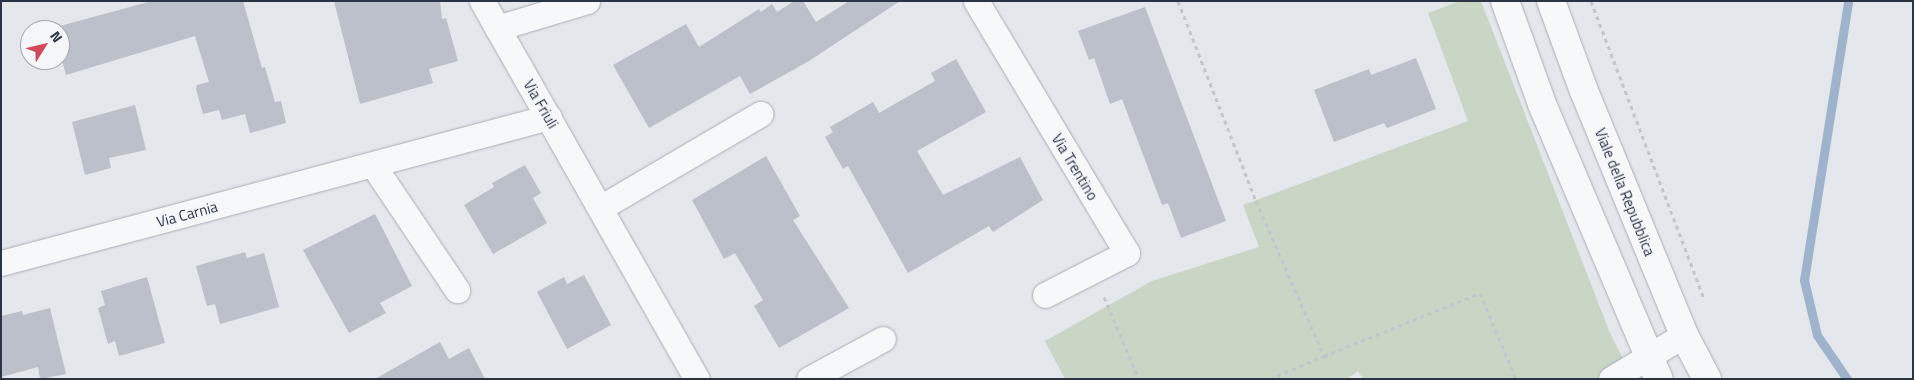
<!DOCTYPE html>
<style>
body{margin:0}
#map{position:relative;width:1914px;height:380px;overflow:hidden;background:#e4e7ec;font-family:"Titillium Web",sans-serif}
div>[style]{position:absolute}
.green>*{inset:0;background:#c9d6c5}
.stream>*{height:9px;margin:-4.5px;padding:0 4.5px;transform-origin:4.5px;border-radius:4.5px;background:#9fb4cc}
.building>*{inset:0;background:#bbc0ca}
.path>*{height:3px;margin-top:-1.5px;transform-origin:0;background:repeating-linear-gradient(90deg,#c2c5cb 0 4px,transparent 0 8px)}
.roads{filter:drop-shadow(0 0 1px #a9aeb7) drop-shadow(0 0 1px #a9aeb7)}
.minor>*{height:25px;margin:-12.5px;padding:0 12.5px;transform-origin:12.5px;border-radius:12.5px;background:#f7f8fa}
.tertiary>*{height:28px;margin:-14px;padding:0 14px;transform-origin:14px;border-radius:14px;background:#f7f8fa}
span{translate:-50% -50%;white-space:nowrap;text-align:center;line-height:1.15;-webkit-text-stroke:4.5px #f4f6f9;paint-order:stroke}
.street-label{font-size:15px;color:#2b3445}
.frame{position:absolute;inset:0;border:2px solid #2b3445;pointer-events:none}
.north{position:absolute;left:20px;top:20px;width:50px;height:50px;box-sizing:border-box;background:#f4f6f9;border:1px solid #a4a8b1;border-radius:50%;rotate:54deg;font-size:14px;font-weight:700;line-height:20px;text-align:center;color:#2b3445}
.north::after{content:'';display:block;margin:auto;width:18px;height:22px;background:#d1495b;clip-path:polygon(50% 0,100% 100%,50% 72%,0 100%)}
</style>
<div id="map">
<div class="green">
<i style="clip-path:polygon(1460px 1px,1481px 1px,1610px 333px,1633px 379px,1363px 379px,1358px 371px,1347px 379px,1065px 379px,1045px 341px,1152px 281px,1259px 247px,1243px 205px,1468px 121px,1428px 13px)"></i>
</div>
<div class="stream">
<i style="left:1847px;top:379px;width:53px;rotate:-124.3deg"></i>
<i style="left:1817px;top:335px;width:57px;rotate:-103.3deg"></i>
<i style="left:1804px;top:280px;width:282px;rotate:-81deg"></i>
</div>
<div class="building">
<i style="clip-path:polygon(152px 1px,243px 1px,262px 68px,265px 67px,275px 102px,281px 101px,286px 123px,250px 133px,245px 114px,222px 120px,219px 110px,203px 114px,196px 89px,197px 85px,209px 82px,195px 36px,66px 75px,60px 53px,60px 26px)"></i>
<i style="clip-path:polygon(334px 1px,440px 1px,442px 19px,446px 18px,458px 61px,429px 69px,433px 83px,360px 104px)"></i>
<i style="clip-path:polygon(794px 1px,803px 1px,816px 22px,849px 1px,900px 1px,809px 61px,750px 94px,740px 76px,649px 128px,613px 65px,686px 24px,699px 47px,759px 9px,761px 12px,772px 4px,777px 12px)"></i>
<i style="clip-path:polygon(1145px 7px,1226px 221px,1181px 238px,1168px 203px,1162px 205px,1122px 99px,1110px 104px,1094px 58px,1089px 60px,1078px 31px)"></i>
<i style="clip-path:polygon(1416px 58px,1436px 109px,1387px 128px,1384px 123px,1334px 142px,1314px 90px,1369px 69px,1371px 75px)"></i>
<i style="clip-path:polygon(956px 59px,986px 112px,917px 151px,943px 195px,1020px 157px,1043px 200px,993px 232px,989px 226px,908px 273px,848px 166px,843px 169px,825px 137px,833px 132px,830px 127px,873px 102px,879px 113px,935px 81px,931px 73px)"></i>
<i style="clip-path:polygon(135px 105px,146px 150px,109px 158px,111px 168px,85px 175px,72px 122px)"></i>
<i style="clip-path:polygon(766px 156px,800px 216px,793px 220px,849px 308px,779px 348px,754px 306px,763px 300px,735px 253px,724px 259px,692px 200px)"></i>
<i style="clip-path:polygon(525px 165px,541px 193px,533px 198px,547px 223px,493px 254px,464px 205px,494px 187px,492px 183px)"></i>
<i style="clip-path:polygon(375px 214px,412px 286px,380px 303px,386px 313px,349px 333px,303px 250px)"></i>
<i style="clip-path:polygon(245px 252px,247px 258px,264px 253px,279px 307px,220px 324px,215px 304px,207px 306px,196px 266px)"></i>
<i style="clip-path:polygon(584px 275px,611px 325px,567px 349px,537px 292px,564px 277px,567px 284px)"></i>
<i style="clip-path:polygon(147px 277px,165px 343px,119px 356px,115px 341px,108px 344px,98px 308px,105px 305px,101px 291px)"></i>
<i style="clip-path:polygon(50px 308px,66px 374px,40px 379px,38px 367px,1px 377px,1px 316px,22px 311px,23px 315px)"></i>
<i style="clip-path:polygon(440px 342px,449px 359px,469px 348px,485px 379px,375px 379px)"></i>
</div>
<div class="path">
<i style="left:1178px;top:1px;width:215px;rotate:68.7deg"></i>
<i style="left:1256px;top:201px;width:169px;rotate:66.3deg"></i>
<i style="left:1324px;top:356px;width:168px;rotate:-22deg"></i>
<i style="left:1480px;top:293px;width:93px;rotate:67.3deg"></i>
<i style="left:1591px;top:1px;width:318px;rotate:69.2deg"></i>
<i style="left:1104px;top:297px;width:89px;rotate:66.9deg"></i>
<i style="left:1270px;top:379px;width:59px;rotate:-23.1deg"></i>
</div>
<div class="roads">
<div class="minor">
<i style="left:482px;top:1px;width:435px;rotate:60.4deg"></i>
<i style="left:976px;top:1px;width:294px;rotate:59.1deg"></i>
<i style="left:1127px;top:253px;width:92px;rotate:152.9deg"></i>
<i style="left:497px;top:28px;width:94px;rotate:-16.7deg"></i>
<i style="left:373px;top:165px;width:151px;rotate:56.1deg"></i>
<i style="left:600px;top:208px;width:186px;rotate:-30.4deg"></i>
<i style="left:1px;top:263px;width:567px;rotate:-14.92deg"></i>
<i style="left:809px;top:379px;width:84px;rotate:-28.4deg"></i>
<i style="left:1611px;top:379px;width:85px;rotate:-31.1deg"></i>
</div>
<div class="tertiary">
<i style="left:1505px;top:1px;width:109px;rotate:70.2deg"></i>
<i style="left:1542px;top:104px;width:299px;rotate:67deg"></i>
<i style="left:1551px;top:1px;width:96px;rotate:69.9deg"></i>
<i style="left:1584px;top:91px;width:264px;rotate:67.7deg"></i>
<i style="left:1684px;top:335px;width:50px;rotate:62.4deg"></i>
</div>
</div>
<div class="street-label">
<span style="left:541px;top:104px;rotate:60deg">Via Friuli</span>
<span style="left:1075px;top:167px;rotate:59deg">Via Trentino</span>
<span style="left:1625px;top:192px;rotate:68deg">Viale della Repubblica</span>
<span style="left:187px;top:214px;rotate:-15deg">Via Carnia</span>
</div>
<div class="frame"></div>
<div class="north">N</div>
</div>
